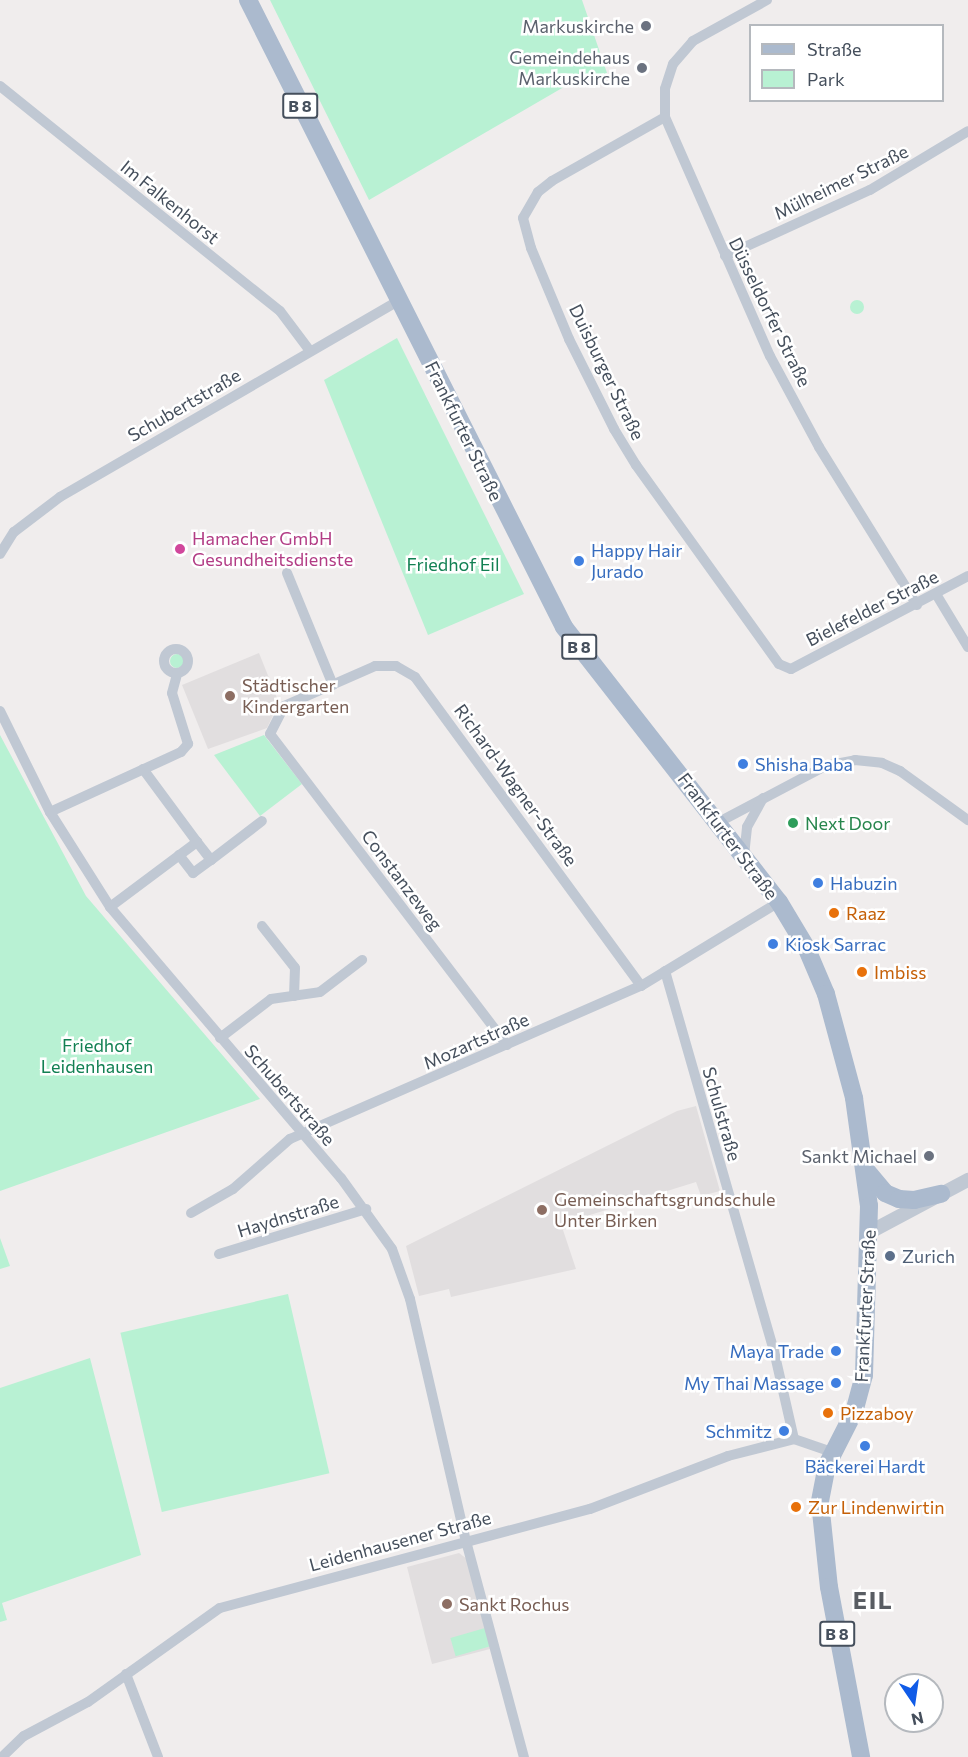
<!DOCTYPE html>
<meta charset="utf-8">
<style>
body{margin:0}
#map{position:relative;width:968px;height:1757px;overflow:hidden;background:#f0eded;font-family:Commissioner,sans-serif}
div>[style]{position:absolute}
.education>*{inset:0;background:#e1dedf}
.green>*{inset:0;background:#b8f1d3;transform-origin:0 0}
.round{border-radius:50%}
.minor>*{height:10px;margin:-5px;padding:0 5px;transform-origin:5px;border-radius:5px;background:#c0c8d3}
.minor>.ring{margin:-5px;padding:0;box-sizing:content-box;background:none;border:10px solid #c0c8d3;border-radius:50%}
.tertiary>*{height:14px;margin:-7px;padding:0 7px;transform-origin:7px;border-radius:7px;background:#c0c8d3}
.primary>*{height:18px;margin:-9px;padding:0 9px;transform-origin:9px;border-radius:9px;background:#abbace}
.dots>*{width:16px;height:16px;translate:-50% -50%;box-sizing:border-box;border:3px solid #fff;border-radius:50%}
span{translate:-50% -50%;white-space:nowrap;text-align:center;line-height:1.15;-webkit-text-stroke:5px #fff;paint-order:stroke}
.shield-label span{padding:2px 4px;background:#fff;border:2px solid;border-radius:4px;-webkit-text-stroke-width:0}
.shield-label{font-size:16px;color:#454f5c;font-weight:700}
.worship-label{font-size:18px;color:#5b616d}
.right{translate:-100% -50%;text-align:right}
.street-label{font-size:18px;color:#454f5c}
.hotel-label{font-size:18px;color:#b23c85}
.left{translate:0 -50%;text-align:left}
.shop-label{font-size:18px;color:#366cbe}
.park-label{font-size:18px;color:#128053}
.education-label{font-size:18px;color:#785e54}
.leisure-label{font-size:18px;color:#27864d}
.food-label{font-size:18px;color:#c56008}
.service-label{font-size:18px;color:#4e5e75}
.district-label{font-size:24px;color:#595d63;font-weight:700;letter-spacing:1.5px}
.legend{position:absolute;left:749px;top:24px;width:195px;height:78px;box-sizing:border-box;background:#fff;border:2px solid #b5b9be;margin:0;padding:8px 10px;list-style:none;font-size:18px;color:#454f5c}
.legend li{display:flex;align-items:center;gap:12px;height:30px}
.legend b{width:30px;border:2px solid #b5b9be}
.north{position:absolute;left:884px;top:1673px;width:60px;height:60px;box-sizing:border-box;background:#fff;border:2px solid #b5b9be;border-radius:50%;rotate:167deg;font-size:16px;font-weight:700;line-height:24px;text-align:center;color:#454f5c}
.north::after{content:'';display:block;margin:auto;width:21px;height:27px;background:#105be7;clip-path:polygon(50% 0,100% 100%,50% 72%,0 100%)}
</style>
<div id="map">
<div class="education">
<i style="clip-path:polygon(259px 653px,279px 703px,267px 728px,208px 749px,182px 685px)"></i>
<i style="clip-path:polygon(696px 1106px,720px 1191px,701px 1196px,696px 1182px,561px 1224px,576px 1269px,451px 1297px,449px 1289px,419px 1296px,406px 1246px,677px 1111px)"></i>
<i style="clip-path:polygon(459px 1553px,467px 1559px,490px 1649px,432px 1664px,407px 1567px)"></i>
</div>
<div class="green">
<i style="clip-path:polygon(270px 0,582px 0,607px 73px,569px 84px,369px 200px)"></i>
<i class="round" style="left:850px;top:300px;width:14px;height:14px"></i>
<i style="clip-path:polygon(397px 338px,524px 594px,428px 635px,324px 380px)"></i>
<i class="round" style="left:170px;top:654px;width:14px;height:14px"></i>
<i style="clip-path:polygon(0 735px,86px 896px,260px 1099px,0 1191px)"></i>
<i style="clip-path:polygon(264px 735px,302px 784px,260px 816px,214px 755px)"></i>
<i style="clip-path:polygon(0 1238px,10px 1266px,0 1269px)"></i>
<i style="left:288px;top:1294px;width:184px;height:172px;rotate:77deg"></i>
<i style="clip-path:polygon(90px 1358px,141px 1555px,2px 1603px,7px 1620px,0 1622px,0 1388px)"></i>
<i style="left:485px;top:1628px;width:19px;height:36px;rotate:74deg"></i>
</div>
<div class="minor">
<i style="left:767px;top:0;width:85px;rotate:151deg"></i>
<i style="left:693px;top:41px;width:30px;rotate:131deg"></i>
<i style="left:673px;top:64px;width:26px;rotate:108deg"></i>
<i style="left:665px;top:89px;width:28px;rotate:90deg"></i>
<i style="left:665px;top:117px;width:261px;rotate:66.3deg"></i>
<i style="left:770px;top:356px;width:103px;rotate:61.7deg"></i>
<i style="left:819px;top:447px;width:186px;rotate:58.2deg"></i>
<i style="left:0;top:86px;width:359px;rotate:38.8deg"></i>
<i style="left:280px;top:311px;width:50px;rotate:53.1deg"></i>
<i style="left:665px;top:117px;width:130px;rotate:150.5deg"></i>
<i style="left:552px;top:181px;width:18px;rotate:142deg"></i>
<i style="left:538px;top:192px;width:30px;rotate:120deg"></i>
<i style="left:523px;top:218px;width:31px;rotate:75deg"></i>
<i style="left:531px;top:248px;width:99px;rotate:67.3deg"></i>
<i style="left:569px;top:339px;width:101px;rotate:63.4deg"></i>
<i style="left:614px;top:429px;width:42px;rotate:58.6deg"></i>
<i style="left:636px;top:465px;width:245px;rotate:54.3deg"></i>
<i style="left:779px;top:664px;width:13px;rotate:23deg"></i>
<i style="left:791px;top:669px;width:200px;rotate:-27.7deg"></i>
<i style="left:725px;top:256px;width:159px;rotate:-24.5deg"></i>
<i style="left:870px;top:190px;width:114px;rotate:-31deg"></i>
<i style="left:0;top:554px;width:26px;rotate:-58deg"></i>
<i style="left:14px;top:532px;width:58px;rotate:-37.3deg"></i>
<i style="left:60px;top:497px;width:391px;rotate:-30.1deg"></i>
<i style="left:287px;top:573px;width:121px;rotate:67.7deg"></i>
<i style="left:936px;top:594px;width:62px;rotate:58.9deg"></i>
<i class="ring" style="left:164px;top:649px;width:14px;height:14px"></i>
<i style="left:0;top:711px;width:113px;rotate:63.7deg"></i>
<i style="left:50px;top:812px;width:112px;rotate:57.7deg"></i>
<i style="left:110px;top:907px;width:356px;rotate:49.6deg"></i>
<i style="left:341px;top:1178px;width:87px;rotate:54.3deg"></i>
<i style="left:392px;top:1249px;width:53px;rotate:70.2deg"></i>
<i style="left:410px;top:1299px;width:248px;rotate:77deg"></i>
<i style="left:466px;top:1541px;width:224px;rotate:75deg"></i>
<i style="left:143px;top:769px;width:91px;rotate:53.5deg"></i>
<i style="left:50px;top:812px;width:144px;rotate:-24.6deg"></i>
<i style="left:181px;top:752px;width:11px;rotate:-49deg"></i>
<i style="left:188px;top:744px;width:53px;rotate:-107.4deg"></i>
<i style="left:172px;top:693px;width:20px;rotate:-75deg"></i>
<i style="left:719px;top:822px;width:120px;rotate:-27.8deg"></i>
<i style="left:825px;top:766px;width:31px;rotate:-11deg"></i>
<i style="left:855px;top:760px;width:27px;rotate:6deg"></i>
<i style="left:882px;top:763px;width:20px;rotate:24deg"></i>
<i style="left:900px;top:771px;width:84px;rotate:35.8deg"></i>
<i style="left:179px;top:855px;width:23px;rotate:52deg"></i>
<i style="left:193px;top:873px;width:22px;rotate:-36deg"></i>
<i style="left:744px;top:856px;width:29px;rotate:-84deg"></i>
<i style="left:747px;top:827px;width:33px;rotate:-61deg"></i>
<i style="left:110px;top:907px;width:109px;rotate:-36.8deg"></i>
<i style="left:197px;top:842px;width:23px;rotate:52deg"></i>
<i style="left:211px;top:860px;width:64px;rotate:-37.4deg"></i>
<i style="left:262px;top:926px;width:53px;rotate:51.8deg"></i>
<i style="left:295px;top:968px;width:28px;rotate:92deg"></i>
<i style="left:665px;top:971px;width:395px;rotate:74deg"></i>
<i style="left:774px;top:1351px;width:90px;rotate:77.2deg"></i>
<i style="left:220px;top:1038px;width:64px;rotate:-37.4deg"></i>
<i style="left:271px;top:999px;width:49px;rotate:-8.1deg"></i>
<i style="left:320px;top:992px;width:53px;rotate:-37.3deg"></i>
<i style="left:507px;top:1045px;width:391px;rotate:-127.3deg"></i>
<i style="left:270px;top:734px;width:31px;rotate:-63deg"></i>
<i style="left:284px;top:706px;width:99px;rotate:-23.7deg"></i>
<i style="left:375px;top:666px;width:21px"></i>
<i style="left:396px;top:666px;width:22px;rotate:30deg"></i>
<i style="left:415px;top:677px;width:383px;rotate:53.8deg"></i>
<i style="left:191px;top:1213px;width:48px;rotate:-29.7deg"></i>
<i style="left:233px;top:1189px;width:76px;rotate:-41.3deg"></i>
<i style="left:290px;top:1139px;width:383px;rotate:-23.6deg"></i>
<i style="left:641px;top:986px;width:162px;rotate:-31.3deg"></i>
<i style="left:219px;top:1254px;width:154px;rotate:-17deg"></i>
<i style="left:126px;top:1674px;width:89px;rotate:68.9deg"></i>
<i style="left:2px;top:1757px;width:30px;rotate:-44deg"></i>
<i style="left:24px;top:1736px;width:72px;rotate:-28deg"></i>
<i style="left:88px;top:1702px;width:162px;rotate:-35.5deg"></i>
<i style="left:220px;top:1608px;width:383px;rotate:-15deg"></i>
<i style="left:590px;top:1509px;width:148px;rotate:-21deg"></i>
<i style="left:728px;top:1456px;width:68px;rotate:-14.4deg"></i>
<i style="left:794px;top:1439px;width:40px;rotate:18.9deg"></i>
</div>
<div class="tertiary">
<i style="left:870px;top:1232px;width:111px;rotate:-28deg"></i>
</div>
<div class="primary">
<i style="left:248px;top:0;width:702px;rotate:63.25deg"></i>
<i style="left:564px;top:627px;width:349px;rotate:52deg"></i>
<i style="left:779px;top:902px;width:52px;rotate:59deg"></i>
<i style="left:806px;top:947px;width:51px;rotate:66.9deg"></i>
<i style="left:826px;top:994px;width:108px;rotate:74.9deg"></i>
<i style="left:854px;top:1098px;width:109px;rotate:82.1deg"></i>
<i style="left:869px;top:1206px;width:169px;rotate:91.7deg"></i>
<i style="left:864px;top:1375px;width:38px;rotate:105deg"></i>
<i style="left:854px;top:1412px;width:59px;rotate:117deg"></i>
<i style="left:827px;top:1465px;width:38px;rotate:101deg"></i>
<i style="left:820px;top:1502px;width:85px;rotate:84deg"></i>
<i style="left:829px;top:1587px;width:173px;rotate:79.3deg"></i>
<i style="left:866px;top:1170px;width:30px;rotate:50deg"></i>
<i style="left:885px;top:1193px;width:15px;rotate:23deg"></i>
<i style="left:899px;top:1199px;width:15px;rotate:4deg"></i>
<i style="left:914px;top:1200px;width:28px;rotate:-13deg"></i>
</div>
<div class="dots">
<i style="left:646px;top:26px;background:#6b7280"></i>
<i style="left:642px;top:68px;background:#6b7280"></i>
<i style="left:180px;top:549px;background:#d1479c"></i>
<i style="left:579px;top:561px;background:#3f7fe0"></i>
<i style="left:230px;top:696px;background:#8d6e63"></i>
<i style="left:743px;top:764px;background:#3f7fe0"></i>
<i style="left:793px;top:823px;background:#2e9e5b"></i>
<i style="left:818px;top:883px;background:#3f7fe0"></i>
<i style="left:834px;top:913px;background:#e8710a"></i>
<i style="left:773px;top:944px;background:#3f7fe0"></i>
<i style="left:862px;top:972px;background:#e8710a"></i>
<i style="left:929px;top:1156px;background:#6b7280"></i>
<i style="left:542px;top:1210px;background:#8d6e63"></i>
<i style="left:890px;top:1256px;background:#5c6f8a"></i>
<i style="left:836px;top:1351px;background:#3f7fe0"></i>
<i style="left:836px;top:1383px;background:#3f7fe0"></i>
<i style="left:828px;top:1413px;background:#e8710a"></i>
<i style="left:784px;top:1431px;background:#3f7fe0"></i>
<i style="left:865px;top:1446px;background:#3f7fe0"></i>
<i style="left:796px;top:1507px;background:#e8710a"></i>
<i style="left:447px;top:1604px;background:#8d6e63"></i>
</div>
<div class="shield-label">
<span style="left:300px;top:106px">B 8</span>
<span style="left:579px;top:647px">B 8</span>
<span style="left:837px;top:1634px">B 8</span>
</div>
<div class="worship-label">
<span class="right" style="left:634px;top:26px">Markuskirche</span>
<span class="right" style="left:630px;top:68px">Gemeindehaus<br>Markuskirche</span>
<span class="right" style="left:917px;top:1156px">Sankt Michael</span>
</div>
<div class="street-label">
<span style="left:841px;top:182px;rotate:-26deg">Mülheimer Straße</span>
<span style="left:170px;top:202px;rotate:39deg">Im Falkenhorst</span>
<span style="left:770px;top:312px;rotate:64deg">Düsseldorfer Straße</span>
<span style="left:607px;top:372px;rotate:64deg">Duisburger Straße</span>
<span style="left:184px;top:405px;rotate:-30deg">Schubertstraße</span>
<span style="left:464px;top:431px;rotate:64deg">Frankfurter Straße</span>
<span style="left:872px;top:608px;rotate:-27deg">Bielefelder Straße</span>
<span style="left:516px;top:785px;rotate:54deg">Richard-Wagner-Straße</span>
<span style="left:728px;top:836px;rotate:53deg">Frankfurter Straße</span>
<span style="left:402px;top:880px;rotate:53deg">Constanzeweg</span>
<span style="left:476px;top:1041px;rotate:-24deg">Mozartstraße</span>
<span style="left:290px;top:1095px;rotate:49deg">Schubertstraße</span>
<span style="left:722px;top:1114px;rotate:74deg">Schulstraße</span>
<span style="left:288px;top:1216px;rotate:-17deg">Haydnstraße</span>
<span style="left:865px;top:1306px;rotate:-87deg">Frankfurter Straße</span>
<span style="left:400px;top:1541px;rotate:-15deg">Leidenhausener Straße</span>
</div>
<div class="hotel-label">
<span class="left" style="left:192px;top:549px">Hamacher GmbH<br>Gesundheitsdienste</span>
</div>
<div class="shop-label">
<span class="left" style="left:591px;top:561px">Happy Hair<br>Jurado</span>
<span class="left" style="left:755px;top:764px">Shisha Baba</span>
<span class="left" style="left:830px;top:883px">Habuzin</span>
<span class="left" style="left:785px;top:944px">Kiosk Sarrac</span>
<span class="right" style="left:824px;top:1351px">Maya Trade</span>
<span class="right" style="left:824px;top:1383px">My Thai Massage</span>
<span class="right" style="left:772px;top:1431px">Schmitz</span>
<span style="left:865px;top:1466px">Bäckerei Hardt</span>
</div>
<div class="park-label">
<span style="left:453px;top:564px">Friedhof Eil</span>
<span style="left:97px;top:1056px">Friedhof<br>Leidenhausen</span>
</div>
<div class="education-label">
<span class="left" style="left:242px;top:696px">Städtischer<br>Kindergarten</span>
<span class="left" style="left:554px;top:1210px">Gemeinschaftsgrundschule<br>Unter Birken</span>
<span class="left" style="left:459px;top:1604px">Sankt Rochus</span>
</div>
<div class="leisure-label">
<span class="left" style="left:805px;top:823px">Next Door</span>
</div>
<div class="food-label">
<span class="left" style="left:846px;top:913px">Raaz</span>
<span class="left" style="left:874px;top:972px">Imbiss</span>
<span class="left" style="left:840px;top:1413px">Pizzaboy</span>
<span class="left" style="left:808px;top:1507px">Zur Lindenwirtin</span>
</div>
<div class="service-label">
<span class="left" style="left:902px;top:1256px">Zurich</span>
</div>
<div class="district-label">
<span style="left:873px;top:1600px">EIL</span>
</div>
<ul class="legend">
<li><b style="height:8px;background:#abbace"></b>Straße</li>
<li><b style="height:16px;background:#b8f1d3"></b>Park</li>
</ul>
<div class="north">N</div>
</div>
